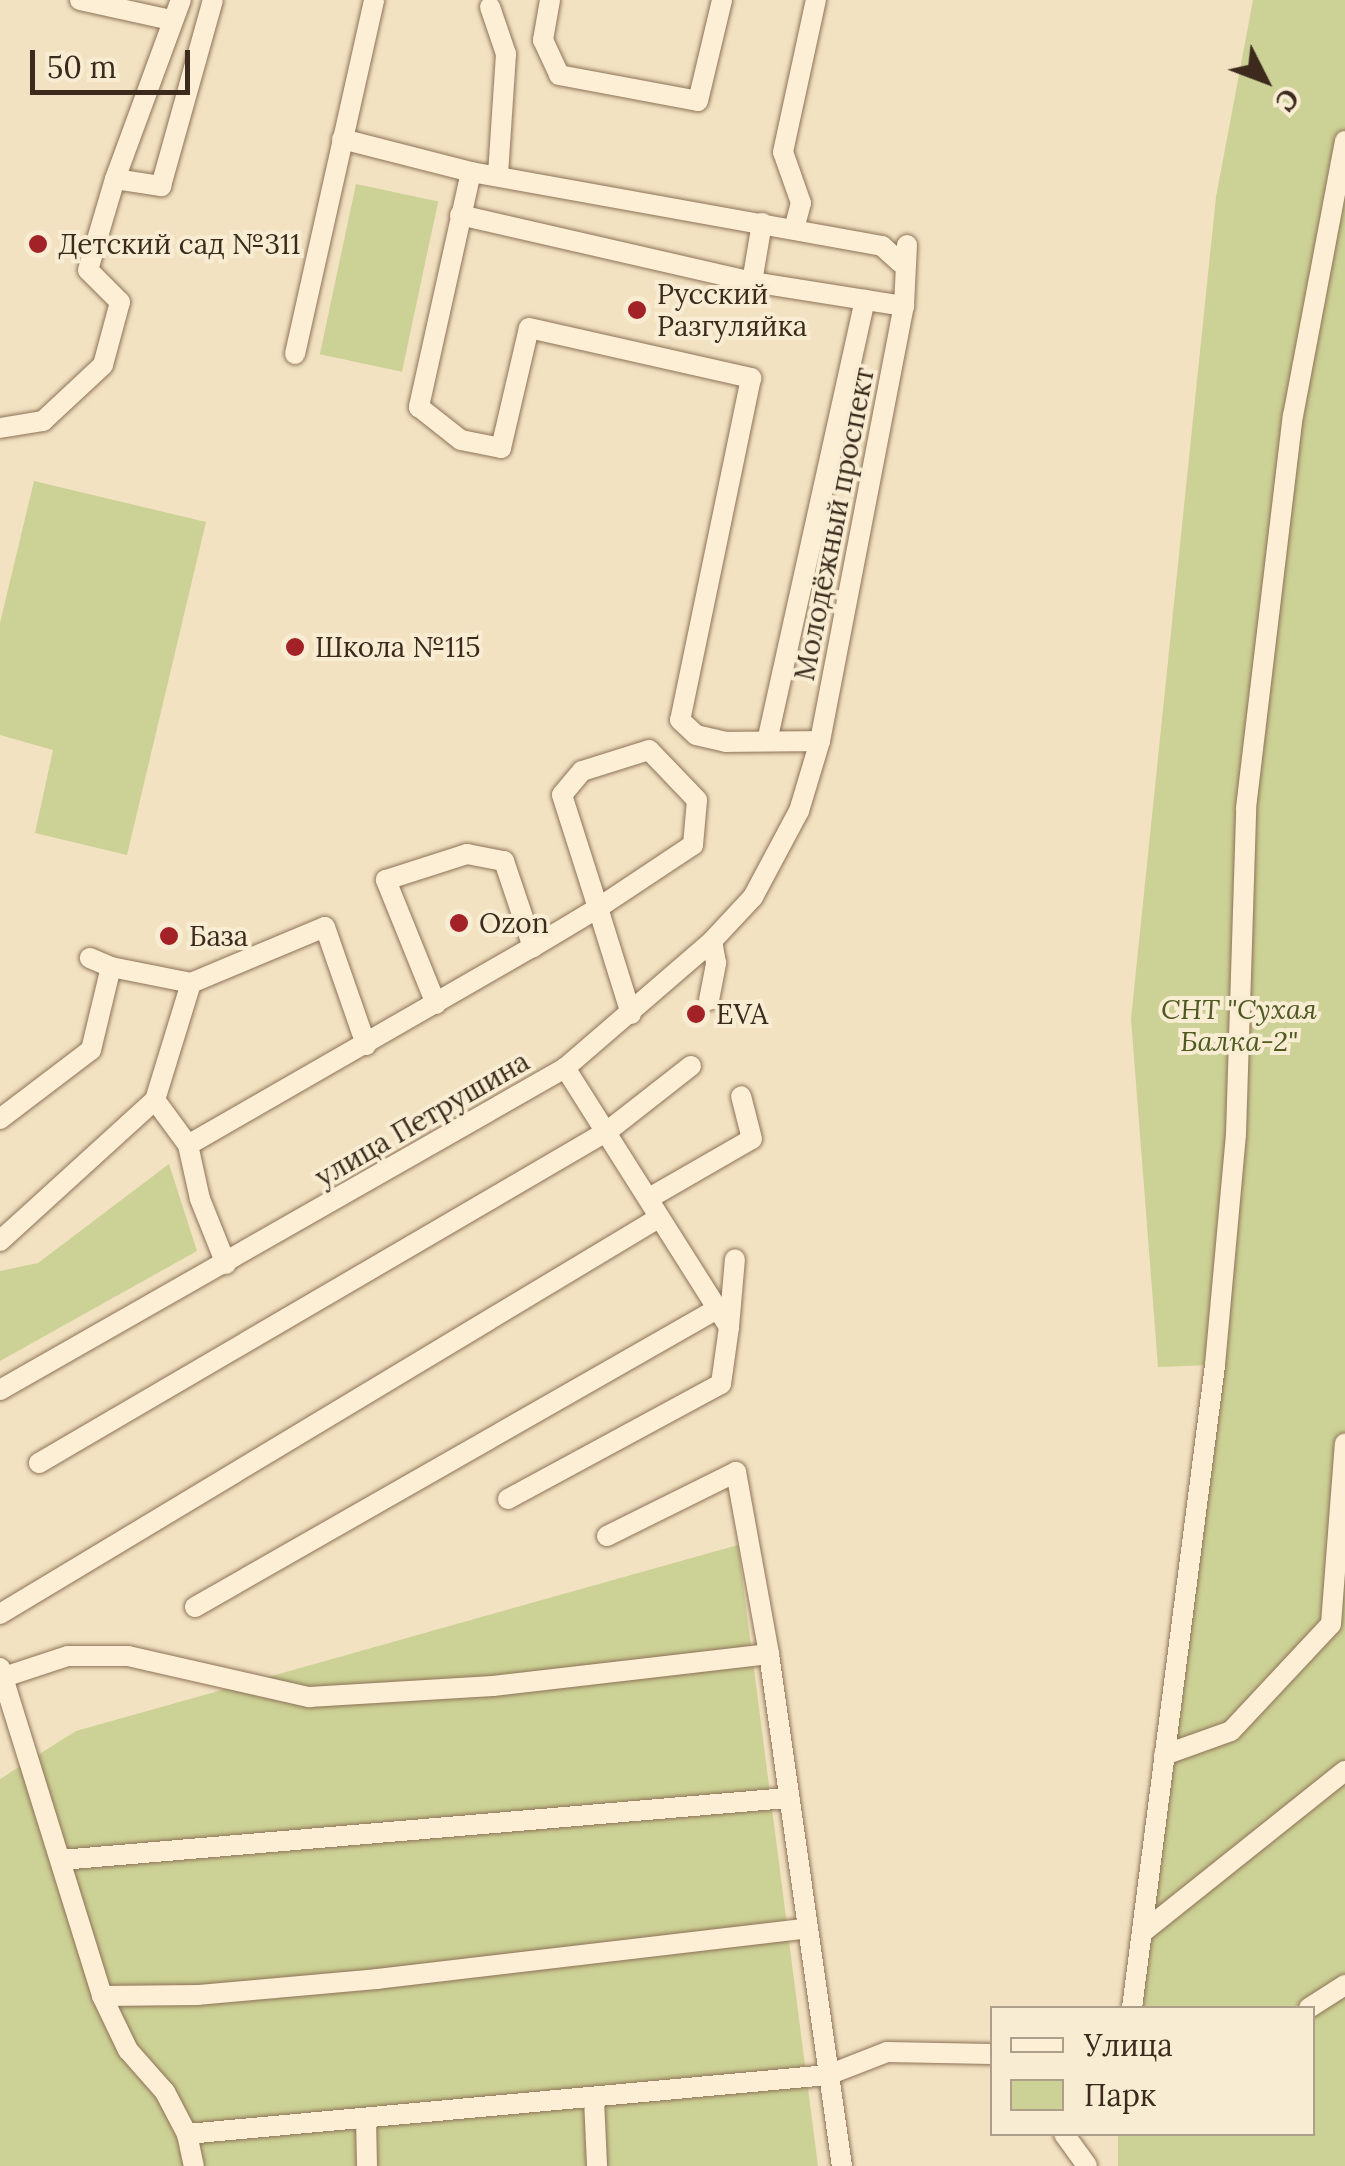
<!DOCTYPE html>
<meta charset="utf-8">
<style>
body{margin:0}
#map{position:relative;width:1345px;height:2166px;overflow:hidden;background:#f2e2c2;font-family:Lora,serif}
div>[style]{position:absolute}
.green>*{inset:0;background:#ccd195;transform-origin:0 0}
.roads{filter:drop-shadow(0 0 2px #8e7257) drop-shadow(0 0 2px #8e7257)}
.minor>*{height:20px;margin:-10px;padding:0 10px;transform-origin:10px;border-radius:10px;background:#fcefd6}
.dots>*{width:28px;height:28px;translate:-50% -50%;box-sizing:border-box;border:5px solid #f8ecd2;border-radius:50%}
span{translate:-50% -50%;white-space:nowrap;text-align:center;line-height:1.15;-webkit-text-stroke:8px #f8ecd2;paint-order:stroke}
.poi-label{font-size:28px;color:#3c2b1d}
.left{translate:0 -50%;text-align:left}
.street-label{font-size:28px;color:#3c2b1d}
.park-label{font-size:28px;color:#4e5a21;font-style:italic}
.legend{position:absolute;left:990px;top:2006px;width:325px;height:130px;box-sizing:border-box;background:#f8ecd2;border:2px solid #ad9f8a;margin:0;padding:12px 18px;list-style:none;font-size:30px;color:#3c2b1d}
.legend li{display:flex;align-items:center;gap:20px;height:50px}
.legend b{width:50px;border:2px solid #ad9f8a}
.north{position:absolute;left:1215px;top:30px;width:100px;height:100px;-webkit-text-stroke:8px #f8ecd2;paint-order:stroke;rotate:132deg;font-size:28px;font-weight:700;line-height:40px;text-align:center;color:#3c2b1d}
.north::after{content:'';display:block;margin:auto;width:35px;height:45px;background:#3c2b1d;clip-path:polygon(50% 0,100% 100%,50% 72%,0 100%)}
.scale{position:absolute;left:30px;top:50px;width:160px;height:45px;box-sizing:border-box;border:5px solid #3c2b1d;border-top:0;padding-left:12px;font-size:30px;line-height:35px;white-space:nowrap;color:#3c2b1d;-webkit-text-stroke:8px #f8ecd2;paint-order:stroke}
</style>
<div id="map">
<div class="green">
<i style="clip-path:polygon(1253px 0,1345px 0,1345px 2166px,1118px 2166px,1118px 2134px,1312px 2134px,1312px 2008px,1132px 2008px,1214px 1365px,1158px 1367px,1131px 1019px,1216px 197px)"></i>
<i style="left:356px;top:184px;width:84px;height:174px;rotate:12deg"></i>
<i style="clip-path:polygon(34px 481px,206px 522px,127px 855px,35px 833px,53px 750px,0 735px,0 623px)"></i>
<i style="clip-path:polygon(169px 1164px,197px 1251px,0 1361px,0 1271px,38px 1263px)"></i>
<i style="clip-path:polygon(738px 1545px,818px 2166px,0 2166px,0 1779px,76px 1731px)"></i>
</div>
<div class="roads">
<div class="minor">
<i style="left:80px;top:0;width:93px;rotate:12.4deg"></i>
<i style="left:550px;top:0;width:41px;rotate:99.9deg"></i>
<i style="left:543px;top:40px;width:38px;rotate:65deg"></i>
<i style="left:559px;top:75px;width:141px;rotate:10.6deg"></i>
<i style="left:698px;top:101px;width:104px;rotate:-76.6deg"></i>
<i style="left:490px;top:7px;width:50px;rotate:71.2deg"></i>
<i style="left:506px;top:54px;width:122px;rotate:93.8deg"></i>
<i style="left:342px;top:139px;width:133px;rotate:14.3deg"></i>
<i style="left:471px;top:172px;width:418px;rotate:10.2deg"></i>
<i style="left:882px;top:246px;width:25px;rotate:42deg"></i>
<i style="left:471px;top:172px;width:241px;rotate:102.5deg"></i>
<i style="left:419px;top:407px;width:53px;rotate:38.2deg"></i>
<i style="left:461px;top:440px;width:41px;rotate:11.3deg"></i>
<i style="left:501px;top:448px;width:123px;rotate:-76.9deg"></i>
<i style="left:529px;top:328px;width:228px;rotate:12.7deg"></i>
<i style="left:751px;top:378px;width:349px;rotate:101.7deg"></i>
<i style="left:680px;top:720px;width:22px;rotate:43deg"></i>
<i style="left:696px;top:735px;width:31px;rotate:13deg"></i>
<i style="left:726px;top:742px;width:94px;rotate:-0.6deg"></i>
<i style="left:115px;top:179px;width:191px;rotate:-69.8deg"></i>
<i style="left:460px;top:215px;width:300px;rotate:12.9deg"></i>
<i style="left:752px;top:282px;width:154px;rotate:9deg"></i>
<i style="left:794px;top:229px;width:27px;rotate:-75deg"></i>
<i style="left:801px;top:203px;width:54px;rotate:-109.4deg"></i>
<i style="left:783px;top:152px;width:156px;rotate:-77.8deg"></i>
<i style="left:752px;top:282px;width:60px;rotate:-80.4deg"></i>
<i style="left:295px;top:354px;width:363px;rotate:-77.4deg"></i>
<i style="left:0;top:428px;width:44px;rotate:-9.2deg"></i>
<i style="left:43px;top:421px;width:82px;rotate:-43deg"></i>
<i style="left:103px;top:365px;width:65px;rotate:-74.9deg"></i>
<i style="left:120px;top:302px;width:45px;rotate:-135deg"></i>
<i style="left:88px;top:270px;width:95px;rotate:-73.5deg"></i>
<i style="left:115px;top:179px;width:47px;rotate:8.7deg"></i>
<i style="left:161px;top:186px;width:193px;rotate:-74.4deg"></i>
<i style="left:768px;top:737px;width:448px;rotate:-77.5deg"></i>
<i style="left:111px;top:967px;width:82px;rotate:11.3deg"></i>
<i style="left:191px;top:983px;width:122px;rotate:107.1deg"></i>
<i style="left:155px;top:1100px;width:56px;rotate:53.7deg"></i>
<i style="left:188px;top:1145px;width:55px;rotate:77.5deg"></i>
<i style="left:200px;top:1199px;width:70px;rotate:68.2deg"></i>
<i style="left:191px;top:983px;width:145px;rotate:-22.7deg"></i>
<i style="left:325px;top:927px;width:125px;rotate:70.8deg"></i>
<i style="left:709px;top:1000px;width:38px;rotate:-79deg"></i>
<i style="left:716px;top:963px;width:22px;rotate:-100deg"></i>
<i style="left:436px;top:1004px;width:134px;rotate:-112deg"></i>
<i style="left:386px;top:880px;width:85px;rotate:-17.8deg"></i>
<i style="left:467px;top:854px;width:38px;rotate:11deg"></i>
<i style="left:504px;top:861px;width:91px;rotate:71.4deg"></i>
<i style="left:0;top:1119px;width:114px;rotate:-37.2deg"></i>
<i style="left:91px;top:1050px;width:85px;rotate:-76.5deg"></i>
<i style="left:111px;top:967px;width:23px;rotate:-157deg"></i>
<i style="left:188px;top:1145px;width:398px;rotate:-29.9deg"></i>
<i style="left:533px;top:947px;width:76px;rotate:-31deg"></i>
<i style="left:598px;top:908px;width:114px;rotate:-33.6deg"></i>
<i style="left:693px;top:845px;width:45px;rotate:-84.9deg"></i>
<i style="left:697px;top:800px;width:69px;rotate:-133.8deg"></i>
<i style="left:649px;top:750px;width:70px;rotate:162.6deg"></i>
<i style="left:582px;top:771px;width:31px;rotate:130deg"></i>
<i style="left:562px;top:795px;width:119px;rotate:72.3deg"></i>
<i style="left:598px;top:908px;width:111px;rotate:72.7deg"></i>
<i style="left:651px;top:1197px;width:116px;rotate:-29.9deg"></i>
<i style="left:752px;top:1139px;width:44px;rotate:-104.3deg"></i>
<i style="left:0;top:1241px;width:210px;rotate:-42.3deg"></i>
<i style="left:729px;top:1327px;width:68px;rotate:-85deg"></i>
<i style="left:0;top:1390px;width:650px;rotate:-29.68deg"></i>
<i style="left:565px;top:1068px;width:194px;rotate:-40.8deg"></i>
<i style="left:712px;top:941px;width:60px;rotate:-47deg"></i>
<i style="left:753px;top:897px;width:98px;rotate:-61.9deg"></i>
<i style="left:799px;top:811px;width:73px;rotate:-73.3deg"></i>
<i style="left:820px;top:741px;width:443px;rotate:-79.1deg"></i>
<i style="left:904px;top:306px;width:61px;rotate:-87.2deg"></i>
<i style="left:39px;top:1463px;width:660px;rotate:-30.29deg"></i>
<i style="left:609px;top:1130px;width:104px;rotate:-38deg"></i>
<i style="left:508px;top:1499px;width:242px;rotate:-28.4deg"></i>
<i style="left:721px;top:1384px;width:58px;rotate:-82deg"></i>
<i style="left:729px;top:1327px;width:307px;rotate:-122.3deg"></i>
<i style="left:607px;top:1536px;width:144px;rotate:-26.4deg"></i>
<i style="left:736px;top:1472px;width:185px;rotate:79.7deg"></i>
<i style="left:195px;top:1607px;width:601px;rotate:-29.72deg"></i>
<i style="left:0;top:1614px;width:767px;rotate:-31.02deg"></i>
<i style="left:0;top:1668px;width:343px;rotate:72.7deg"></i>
<i style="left:102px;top:1996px;width:60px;rotate:64.3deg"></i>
<i style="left:128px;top:2050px;width:56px;rotate:48.6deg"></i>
<i style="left:165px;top:2092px;width:47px;rotate:62.4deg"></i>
<i style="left:187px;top:2134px;width:644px;rotate:-5.26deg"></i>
<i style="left:828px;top:2075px;width:63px;rotate:-21.3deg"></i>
<i style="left:887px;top:2052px;width:105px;rotate:1.1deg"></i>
<i style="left:4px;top:1677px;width:67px;rotate:-18.2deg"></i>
<i style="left:68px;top:1656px;width:60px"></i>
<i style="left:128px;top:1656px;width:186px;rotate:12.8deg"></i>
<i style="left:309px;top:1697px;width:184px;rotate:-3.4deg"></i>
<i style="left:493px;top:1686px;width:278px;rotate:-6.6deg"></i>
<i style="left:769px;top:1654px;width:517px;rotate:81.89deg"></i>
<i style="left:1164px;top:1755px;width:71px;rotate:-19.7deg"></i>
<i style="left:1231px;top:1731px;width:146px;rotate:-46.9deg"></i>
<i style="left:1331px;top:1624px;width:181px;rotate:-85.6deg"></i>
<i style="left:61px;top:1860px;width:729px;rotate:-4.88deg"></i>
<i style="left:1143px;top:1932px;width:258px;rotate:-38.6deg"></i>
<i style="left:102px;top:1996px;width:96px;rotate:-0.6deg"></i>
<i style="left:198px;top:1995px;width:180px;rotate:-5.1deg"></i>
<i style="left:377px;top:1979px;width:430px;rotate:-6.7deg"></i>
<i style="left:1132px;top:2008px;width:648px;rotate:-82.64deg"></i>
<i style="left:1215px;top:1365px;width:232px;rotate:-84.8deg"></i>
<i style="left:1236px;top:1134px;width:326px;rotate:-88.2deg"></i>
<i style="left:1246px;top:808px;width:395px;rotate:-83.2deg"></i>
<i style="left:1293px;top:416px;width:280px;rotate:-79.3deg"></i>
<i style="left:1309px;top:2008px;width:43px;rotate:-32.6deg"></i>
<i style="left:594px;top:2099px;width:67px;rotate:87.4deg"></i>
<i style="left:366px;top:2118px;width:48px;rotate:88.8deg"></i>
<i style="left:187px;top:2134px;width:33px;rotate:78deg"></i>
<i style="left:1064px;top:2134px;width:39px;rotate:54deg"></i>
</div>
</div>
<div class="dots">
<i style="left:38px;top:244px;background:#a22227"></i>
<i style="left:637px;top:310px;background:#a22227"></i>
<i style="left:295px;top:647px;background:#a22227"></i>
<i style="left:459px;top:923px;background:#a22227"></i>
<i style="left:169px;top:936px;background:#a22227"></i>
<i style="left:696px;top:1014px;background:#a22227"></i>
</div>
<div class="poi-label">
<span class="left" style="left:58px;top:244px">Детский сад №311</span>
<span class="left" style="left:657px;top:310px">Русский<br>Разгуляйка</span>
<span class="left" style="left:315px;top:647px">Школа №115</span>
<span class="left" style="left:479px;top:923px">Ozon</span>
<span class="left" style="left:189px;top:936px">База</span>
<span class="left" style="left:716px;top:1014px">EVA</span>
</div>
<div class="street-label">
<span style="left:834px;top:524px;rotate:-79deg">Молодёжный проспект</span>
<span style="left:422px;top:1119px;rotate:-30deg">улица Петрушина</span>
</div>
<div class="park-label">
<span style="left:1239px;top:1025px">СНТ "Сухая<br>Балка-2"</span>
</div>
<ul class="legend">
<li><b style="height:12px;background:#fcefd6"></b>Улица</li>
<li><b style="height:28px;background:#ccd195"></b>Парк</li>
</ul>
<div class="north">С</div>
<div class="scale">50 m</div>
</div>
